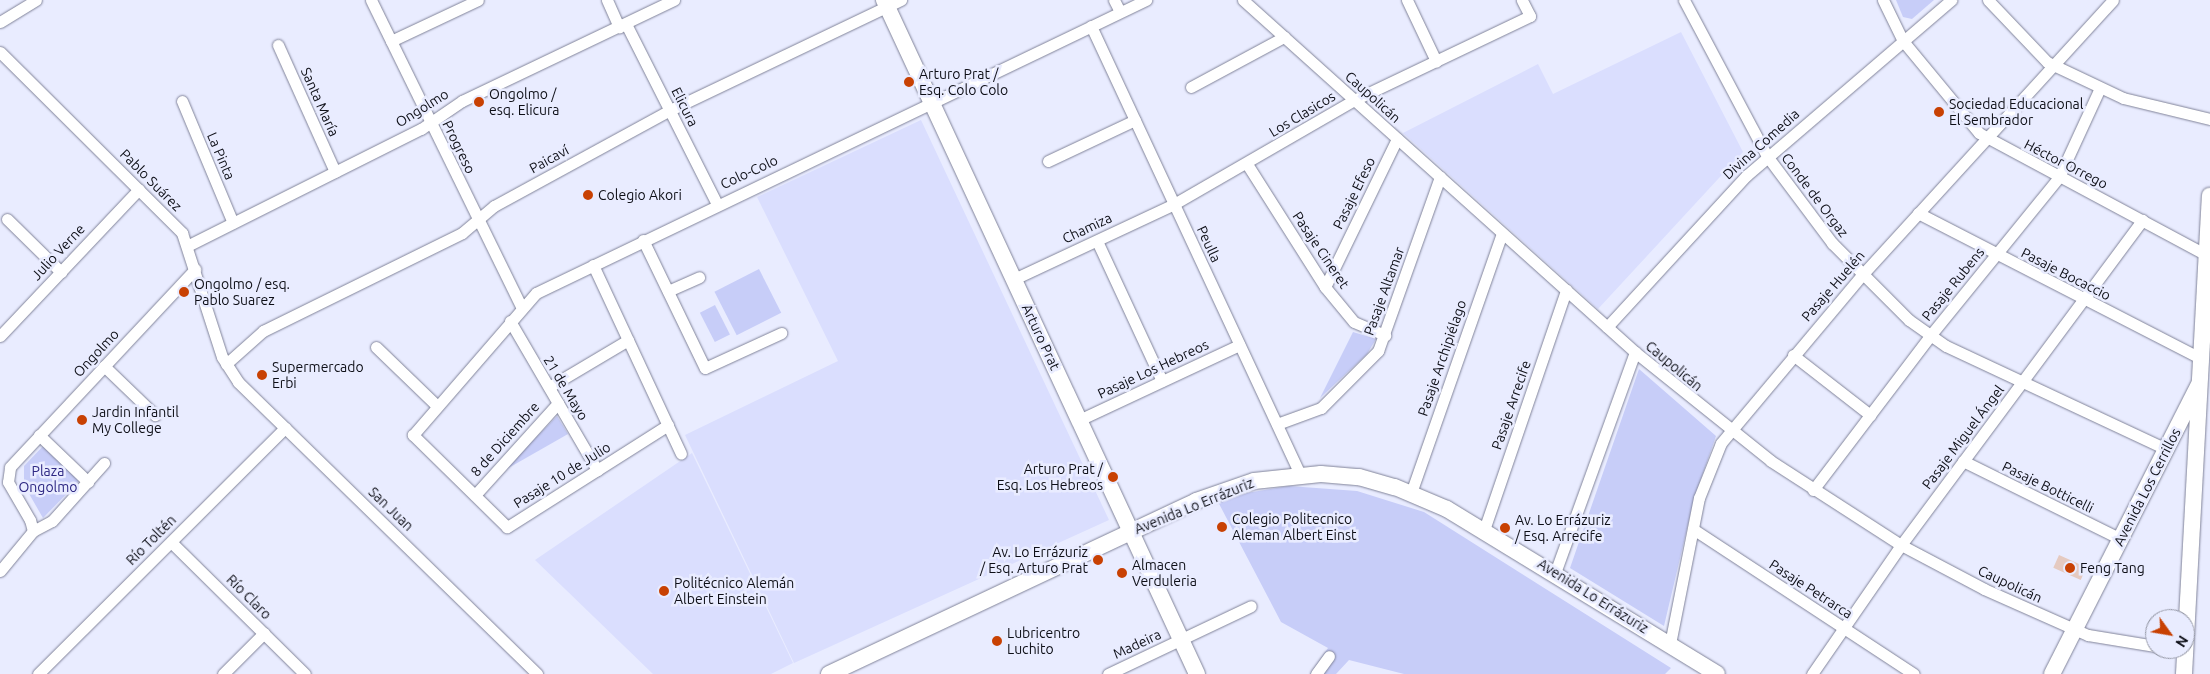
<!DOCTYPE html>
<meta charset="utf-8">
<style>
body{margin:0}
#map{position:relative;width:2210px;height:674px;overflow:hidden;background:#e9ecff;font-family:Ubuntu,sans-serif}
div>[style]{position:absolute}
.built>*{inset:0;background:#dadefe}
.green>*{inset:0;background:#c7cdf8;transform-origin:0 0}
.building>*{inset:0;background:#e5cac1;transform-origin:0 0}
.roads{filter:drop-shadow(0 0 1px #808399) drop-shadow(0 0 1px #808399)}
.street>*{height:11px;margin:-5.5px;padding:0 5.5px;transform-origin:5.5px;border-radius:5.5px;background:#fff}
.secondary>*{height:16px;margin:-8px;padding:0 8px;transform-origin:8px;border-radius:8px;background:#fff}
.dots>*{width:14px;height:14px;translate:-50% -50%;box-sizing:border-box;border:2px solid #e9ecff;border-radius:50%}
span{translate:-50% -50%;white-space:nowrap;text-align:center;line-height:1.15;-webkit-text-stroke:5px #e9ecff;paint-order:stroke}
.poi-label{font-size:14px;color:#0e0f17}
.left{translate:0 -50%;text-align:left}
.right{translate:-100% -50%;text-align:right}
.street-label{font-size:14px;color:#0e0f17}
.park-label{font-size:14px;color:#2e2883}
.north{position:absolute;left:2145px;top:609px;width:50px;height:50px;box-sizing:border-box;background:#e9ecff;border:1px solid #9194a2;border-radius:50%;rotate:122deg;font-size:14px;font-weight:700;line-height:20px;text-align:center;color:#0e0f17}
.north::after{content:'';display:block;margin:auto;width:18px;height:22px;background:#c84103;clip-path:polygon(50% 0,100% 100%,50% 72%,0 100%)}
</style>
<div id="map">
<div class="built">
<i style="clip-path:polygon(1681px 32px,1743px 152px,1598px 309px,1403px 133px,1538px 64px,1553px 94px)"></i>
<i style="clip-path:polygon(921px 120px,1109px 520px,794px 663px,685px 435px,838px 361px,757px 197px)"></i>
<i style="clip-path:polygon(692px 453px,793px 663px,771px 674px,653px 674px,535px 560px)"></i>
</div>
<div class="green">
<i style="clip-path:polygon(1896px 0,1934px 0,1912px 19px,1903px 17px)"></i>
<i style="left:759px;top:269px;width:49px;height:50px;rotate:63deg"></i>
<i style="left:715px;top:305px;width:33px;height:17px;rotate:63deg"></i>
<i style="clip-path:polygon(1353px 332px,1376px 339px,1367px 354px,1320px 398px)"></i>
<i style="clip-path:polygon(1639px 369px,1716px 436px,1694px 499px,1664px 626px,1570px 568px)"></i>
<i style="clip-path:polygon(557px 416px,568px 434px,503px 471px)"></i>
<i style="clip-path:polygon(45px 444px,80px 480px,43px 518px,24px 485px,24px 466px)"></i>
<i style="clip-path:polygon(1289px 486px,1357px 491px,1424px 512px,1671px 668px,1665px 674px,1404px 674px,1349px 660px,1336px 674px,1310px 674px,1328px 648px,1281px 622px,1216px 498px)"></i>
</div>
<div class="building">
<i style="left:2059px;top:555px;width:30px;height:14px;rotate:24deg"></i>
</div>
<div class="roads">
<div class="street">
<i style="left:371px;top:0;width:341px;rotate:63.9deg"></i>
<i style="left:607px;top:0;width:30px;rotate:66deg"></i>
<i style="left:1114px;top:0;width:13px;rotate:63deg"></i>
<i style="left:1243px;top:0;width:527px;rotate:41.92deg"></i>
<i style="left:1635px;top:352px;width:174px;rotate:38.7deg"></i>
<i style="left:1771px;top:461px;width:155px;rotate:32.9deg"></i>
<i style="left:1901px;top:545px;width:94px;rotate:27.9deg"></i>
<i style="left:1984px;top:589px;width:114px;rotate:23.9deg"></i>
<i style="left:2088px;top:635px;width:68px;rotate:9.3deg"></i>
<i style="left:1407px;top:0;width:68px;rotate:64.6deg"></i>
<i style="left:1684px;top:0;width:177px;rotate:62deg"></i>
<i style="left:1767px;top:156px;width:109px;rotate:53.2deg"></i>
<i style="left:1832px;top:243px;width:109px;rotate:45deg"></i>
<i style="left:1909px;top:320px;width:45px;rotate:35.1deg"></i>
<i style="left:1946px;top:346px;width:243px;rotate:25.1deg"></i>
<i style="left:1883px;top:0;width:46px;rotate:64deg"></i>
<i style="left:1903px;top:41px;width:119px;rotate:50.4deg"></i>
<i style="left:1979px;top:133px;width:260px;rotate:28.2deg"></i>
<i style="left:1988px;top:0;width:86px;rotate:46.4deg"></i>
<i style="left:2047px;top:62px;width:84px;rotate:25.3deg"></i>
<i style="left:2123px;top:98px;width:89px;rotate:13.6deg"></i>
<i style="left:0;top:22px;width:42px;rotate:-31.4deg"></i>
<i style="left:626px;top:24px;width:202px;rotate:63.2deg"></i>
<i style="left:1091px;top:26px;width:494px;rotate:65deg"></i>
<i style="left:391px;top:41px;width:96px;rotate:-25.2deg"></i>
<i style="left:278px;top:45px;width:139px;rotate:65.8deg"></i>
<i style="left:0;top:52px;width:257px;rotate:44.8deg"></i>
<i style="left:182px;top:233px;width:130px;rotate:72.1deg"></i>
<i style="left:222px;top:357px;width:30px;rotate:57deg"></i>
<i style="left:238px;top:382px;width:418px;rotate:44.3deg"></i>
<i style="left:1191px;top:87px;width:106px;rotate:-28.3deg"></i>
<i style="left:182px;top:101px;width:132px;rotate:67.3deg"></i>
<i style="left:1048px;top:161px;width:96px;rotate:-25.2deg"></i>
<i style="left:1247px;top:164px;width:146px;rotate:57.6deg"></i>
<i style="left:1325px;top:287px;width:45px;rotate:50.4deg"></i>
<i style="left:1354px;top:322px;width:34px;rotate:23deg"></i>
<i style="left:1918px;top:213px;width:319px;rotate:27.2deg"></i>
<i style="left:7px;top:219px;width:76px;rotate:44.5deg"></i>
<i style="left:643px;top:240px;width:142px;rotate:64.2deg"></i>
<i style="left:705px;top:368px;width:84px;rotate:-24.7deg"></i>
<i style="left:1097px;top:241px;width:154px;rotate:65.1deg"></i>
<i style="left:187px;top:246px;width:262px;rotate:-26.6deg"></i>
<i style="left:421px;top:129px;width:50px;rotate:-34.3deg"></i>
<i style="left:462px;top:101px;width:235px;rotate:-25.5deg"></i>
<i style="left:593px;top:265px;width:208px;rotate:65deg"></i>
<i style="left:1014px;top:279px;width:177px;rotate:-25.1deg"></i>
<i style="left:1174px;top:204px;width:208px;rotate:-30deg"></i>
<i style="left:1354px;top:100px;width:195px;rotate:-25.5deg"></i>
<i style="left:1530px;top:16px;width:18px;rotate:-117deg"></i>
<i style="left:1325px;top:287px;width:165px;rotate:-64.1deg"></i>
<i style="left:668px;top:291px;width:34px;rotate:-24deg"></i>
<i style="left:510px;top:321px;width:173px;rotate:59.7deg"></i>
<i style="left:1607px;top:327px;width:207px;rotate:-47.4deg"></i>
<i style="left:1747px;top:175px;width:269px;rotate:-40.6deg"></i>
<i style="left:0;top:336px;width:202px;rotate:-46.6deg"></i>
<i style="left:376px;top:347px;width:85px;rotate:44deg"></i>
<i style="left:1793px;top:355px;width:98px;rotate:37.9deg"></i>
<i style="left:226px;top:364px;width:50px;rotate:-41.7deg"></i>
<i style="left:263px;top:331px;width:222px;rotate:-26.2deg"></i>
<i style="left:462px;top:233px;width:42px;rotate:-40.2deg"></i>
<i style="left:494px;top:206px;width:200px;rotate:-28.6deg"></i>
<i style="left:670px;top:110px;width:256px;rotate:-25.5deg"></i>
<i style="left:104px;top:366px;width:71px;rotate:43.9deg"></i>
<i style="left:549px;top:387px;width:92px;rotate:-30.7deg"></i>
<i style="left:1079px;top:420px;width:177px;rotate:-25.1deg"></i>
<i style="left:1277px;top:424px;width:47px;rotate:-20deg"></i>
<i style="left:1321px;top:408px;width:81px;rotate:-45deg"></i>
<i style="left:1378px;top:351px;width:185px;rotate:-70.4deg"></i>
<i style="left:668px;top:425px;width:191px;rotate:147.6deg"></i>
<i style="left:507px;top:527px;width:132px;rotate:-135.6deg"></i>
<i style="left:413px;top:435px;width:188px;rotate:-49.1deg"></i>
<i style="left:536px;top:293px;width:677px;rotate:-25.66deg"></i>
<i style="left:39px;top:435px;width:68px;rotate:43.8deg"></i>
<i style="left:1963px;top:461px;width:176px;rotate:26.3deg"></i>
<i style="left:1813px;top:490px;width:192px;rotate:-52.8deg"></i>
<i style="left:1929px;top:337px;width:206px;rotate:-50.9deg"></i>
<i style="left:2059px;top:177px;width:98px;rotate:-65.3deg"></i>
<i style="left:1411px;top:493px;width:275px;rotate:-70.7deg"></i>
<i style="left:475px;top:495px;width:124px;rotate:-47.9deg"></i>
<i style="left:1693px;top:529px;width:264px;rotate:33.3deg"></i>
<i style="left:1484px;top:530px;width:254px;rotate:-71.1deg"></i>
<i style="left:33px;top:531px;width:21px;rotate:-28deg"></i>
<i style="left:52px;top:521px;width:78px;rotate:-48.1deg"></i>
<i style="left:171px;top:542px;width:188px;rotate:44.6deg"></i>
<i style="left:0;top:571px;width:52px;rotate:-50.5deg"></i>
<i style="left:33px;top:531px;width:11px;rotate:-105deg"></i>
<i style="left:30px;top:520px;width:44px;rotate:-120.1deg"></i>
<i style="left:8px;top:482px;width:15px;rotate:-82deg"></i>
<i style="left:10px;top:467px;width:271px;rotate:-46.9deg"></i>
<i style="left:1555px;top:573px;width:235px;rotate:-70.1deg"></i>
<i style="left:1670px;top:644px;width:149px;rotate:-78.8deg"></i>
<i style="left:1699px;top:498px;width:59px;rotate:-68.2deg"></i>
<i style="left:1721px;top:443px;width:219px;rotate:-50deg"></i>
<i style="left:1862px;top:275px;width:372px;rotate:-47.6deg"></i>
<i style="left:38px;top:674px;width:349px;rotate:-44.9deg"></i>
<i style="left:223px;top:674px;width:58px;rotate:-45deg"></i>
<i style="left:1108px;top:674px;width:158px;rotate:-25.4deg"></i>
<i style="left:1316px;top:674px;width:22px;rotate:-54deg"></i>
<i style="left:1812px;top:674px;width:157px;rotate:-55.4deg"></i>
<i style="left:1901px;top:545px;width:405px;rotate:-53.4deg"></i>
</div>
<div class="secondary">
<i style="left:884px;top:0;width:743px;rotate:65.09deg"></i>
<i style="left:829px;top:674px;width:406px;rotate:-25.2deg"></i>
<i style="left:1196px;top:501px;width:61px;rotate:-19deg"></i>
<i style="left:1254px;top:481px;width:67px;rotate:-6deg"></i>
<i style="left:1321px;top:474px;width:38px;rotate:5deg"></i>
<i style="left:1359px;top:477px;width:37px;rotate:16deg"></i>
<i style="left:1395px;top:487px;width:56px;rotate:22.9deg"></i>
<i style="left:1447px;top:509px;width:316px;rotate:31.4deg"></i>
<i style="left:2052px;top:674px;width:323px;rotate:-63.1deg"></i>
<i style="left:2184px;top:674px;width:479px;rotate:-86.9deg"></i>
</div>
</div>
<div class="dots">
<i style="left:909px;top:82px;background:#c84103"></i>
<i style="left:479px;top:102px;background:#c84103"></i>
<i style="left:1939px;top:112px;background:#c84103"></i>
<i style="left:588px;top:195px;background:#c84103"></i>
<i style="left:184px;top:292px;background:#c84103"></i>
<i style="left:262px;top:375px;background:#c84103"></i>
<i style="left:82px;top:420px;background:#c84103"></i>
<i style="left:1113px;top:477px;background:#c84103"></i>
<i style="left:1222px;top:527px;background:#c84103"></i>
<i style="left:1505px;top:528px;background:#c84103"></i>
<i style="left:1098px;top:560px;background:#c84103"></i>
<i style="left:2070px;top:568px;background:#c84103"></i>
<i style="left:1122px;top:573px;background:#c84103"></i>
<i style="left:664px;top:591px;background:#c84103"></i>
<i style="left:997px;top:641px;background:#c84103"></i>
</div>
<div class="poi-label">
<span class="left" style="left:919px;top:82px">Arturo Prat /<br>Esq. Colo Colo</span>
<span class="left" style="left:489px;top:102px">Ongolmo /<br>esq. Elicura</span>
<span class="left" style="left:1949px;top:112px">Sociedad Educacional<br>El Sembrador</span>
<span class="left" style="left:598px;top:195px">Colegio Akori</span>
<span class="left" style="left:194px;top:292px">Ongolmo / esq.<br>Pablo Suarez</span>
<span class="left" style="left:272px;top:375px">Supermercado<br>Erbi</span>
<span class="left" style="left:92px;top:420px">Jardin Infantil<br>My College</span>
<span class="right" style="left:1103px;top:477px">Arturo Prat /<br>Esq. Los Hebreos</span>
<span class="left" style="left:1232px;top:527px">Colegio Politecnico<br>Aleman Albert Einst</span>
<span class="left" style="left:1515px;top:528px">Av. Lo Errázuriz<br>/ Esq. Arrecife</span>
<span class="right" style="left:1088px;top:560px">Av. Lo Errázuriz<br>/ Esq. Arturo Prat</span>
<span class="left" style="left:1132px;top:573px">Almacen<br>Verduleria</span>
<span class="left" style="left:2080px;top:568px">Feng Tang</span>
<span class="left" style="left:674px;top:591px">Politécnico Alemán<br>Albert Einstein</span>
<span class="left" style="left:1007px;top:641px">Lubricentro<br>Luchito</span>
</div>
<div class="street-label">
<span style="left:1373px;top:97px;rotate:42deg">Caupolicán</span>
<span style="left:320px;top:102px;rotate:66deg">Santa María</span>
<span style="left:685px;top:107px;rotate:63deg">Elicura</span>
<span style="left:422px;top:108px;rotate:-32deg">Ongolmo</span>
<span style="left:1302px;top:114px;rotate:-31deg">Los Clasicos</span>
<span style="left:1761px;top:144px;rotate:-42deg">Divina Comedia</span>
<span style="left:459px;top:147px;rotate:64deg">Progreso</span>
<span style="left:221px;top:156px;rotate:67deg">La Pinta</span>
<span style="left:549px;top:159px;rotate:-29deg">Paicaví</span>
<span style="left:2066px;top:164px;rotate:27deg">Héctor Orrego</span>
<span style="left:749px;top:172px;rotate:-25deg">Colo-Colo</span>
<span style="left:151px;top:180px;rotate:45deg">Pablo Suárez</span>
<span style="left:1354px;top:193px;rotate:-64deg">Pasaje Efeso</span>
<span style="left:1815px;top:195px;rotate:53deg">Conde de Orgaz</span>
<span style="left:1087px;top:228px;rotate:-25deg">Chamiza</span>
<span style="left:1209px;top:244px;rotate:65deg">Peulla</span>
<span style="left:1321px;top:250px;rotate:56deg">Pasaje Cineret</span>
<span style="left:58px;top:252px;rotate:-47deg">Julio Verne</span>
<span style="left:2066px;top:274px;rotate:27deg">Pasaje Bocaccio</span>
<span style="left:1953px;top:284px;rotate:-51deg">Pasaje Rubens</span>
<span style="left:1833px;top:286px;rotate:-49deg">Pasaje Huelén</span>
<span style="left:1384px;top:291px;rotate:-70deg">Pasaje Altamar</span>
<span style="left:1041px;top:337px;rotate:65deg">Arturo Prat</span>
<span style="left:96px;top:353px;rotate:-47deg">Ongolmo</span>
<span style="left:1442px;top:358px;rotate:-71deg">Pasaje Archipiélago</span>
<span style="left:1674px;top:366px;rotate:40deg">Caupolicán</span>
<span style="left:1153px;top:369px;rotate:-25deg">Pasaje Los Hebreos</span>
<span style="left:566px;top:388px;rotate:59deg">21 de Mayo</span>
<span style="left:1511px;top:405px;rotate:-71deg">Pasaje Arrecife</span>
<span style="left:1963px;top:437px;rotate:-53deg">Pasaje Miguel Ángel</span>
<span style="left:505px;top:439px;rotate:-48deg">8 de Diciembre</span>
<span style="left:562px;top:475px;rotate:-32deg">Pasaje 10 de Julio</span>
<span style="left:2048px;top:487px;rotate:26deg">Pasaje Botticelli</span>
<span style="left:2147px;top:487px;rotate:-63deg">Avenida Los Cerrillos</span>
<span style="left:1194px;top:506px;rotate:-22deg">Avenida Lo Errázuriz</span>
<span style="left:391px;top:509px;rotate:44deg">San Juan</span>
<span style="left:151px;top:540px;rotate:-45deg">Río Toltén</span>
<span style="left:2010px;top:584px;rotate:25deg">Caupolicán</span>
<span style="left:1811px;top:589px;rotate:33deg">Pasaje Petrarca</span>
<span style="left:1593px;top:596px;rotate:32deg">Avenida Lo Errázuriz</span>
<span style="left:249px;top:597px;rotate:45deg">Río Claro</span>
<span style="left:1137px;top:644px;rotate:-25deg">Madeira</span>
</div>
<div class="park-label">
<span style="left:48px;top:479px">Plaza<br>Ongolmo</span>
</div>
<div class="north">N</div>
</div>
